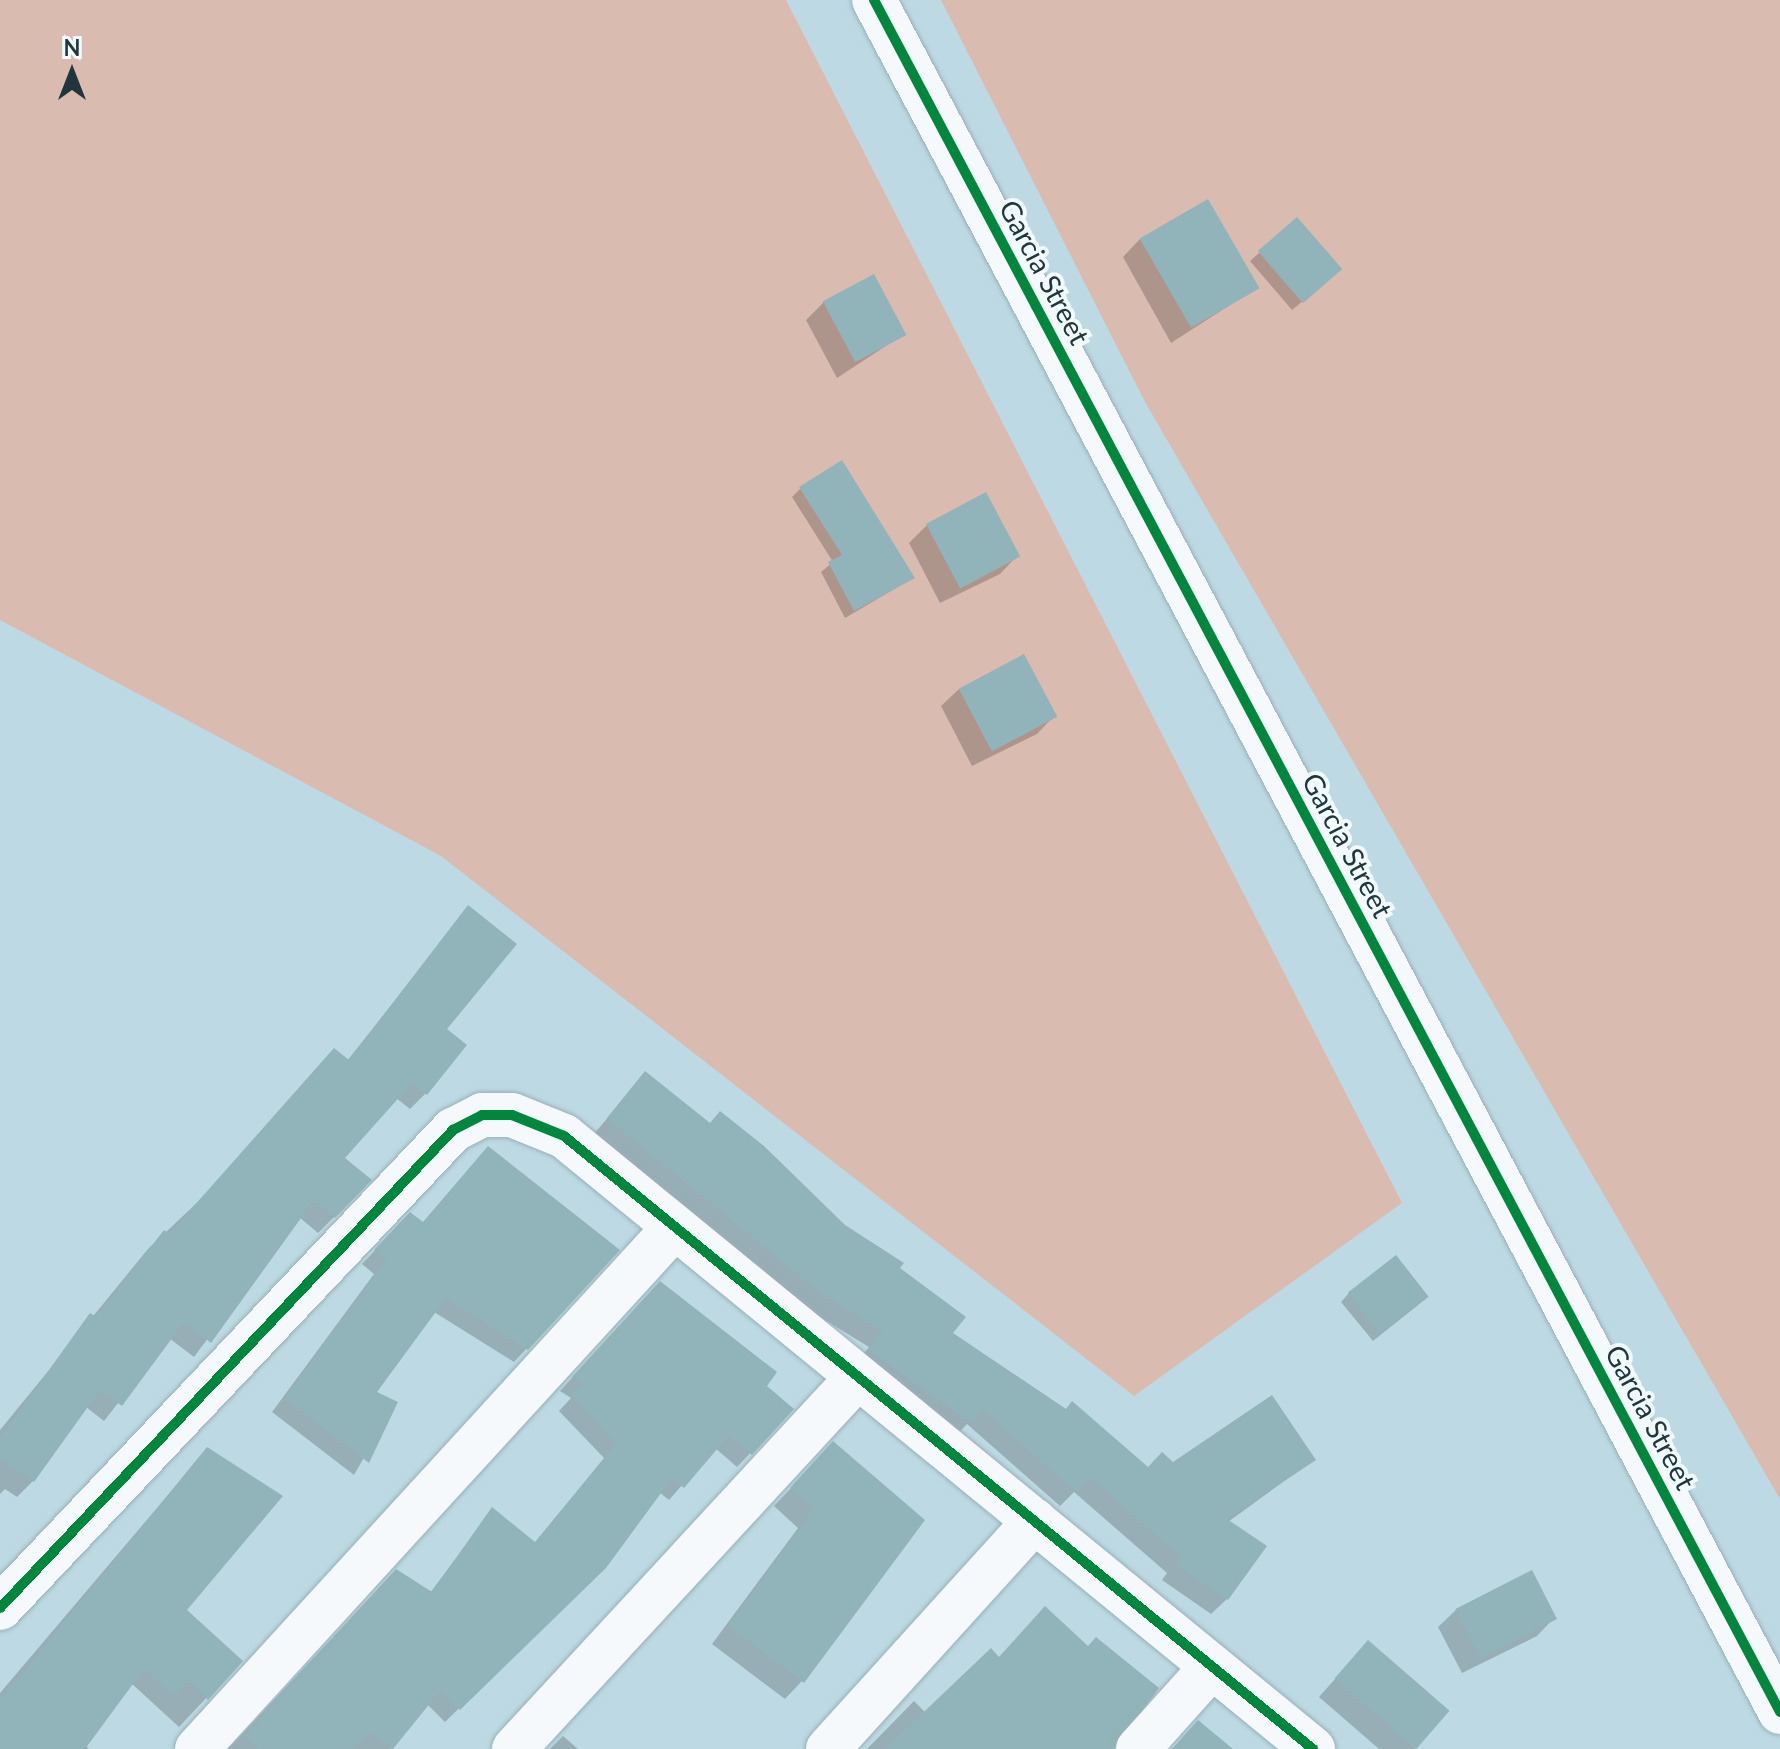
<!DOCTYPE html>
<html>
<head>
<meta charset="utf-8">
<style>
  body { margin:0 }
  #map { position:relative; width:1780px; height:1749px; overflow:hidden; background:#bddae4; font-family:Lato,sans-serif }
  div>[style] { position:absolute }
  .green>* { inset:0; background:#dabbb0 }
  .shadow>* { inset:0; background:#0003 }
  .building>* { inset:0; background:#90b4b9; transform-origin:0 0 }
  .roads { filter:drop-shadow(0 0 2px #99b0b7) drop-shadow(0 0 2px #99b0b7) }
  .minor>* { height:44px; margin:-22px; padding:0 22px; transform-origin:22px; border-radius:22px; background:#f5f9fb }
  .tertiary>* { height:44px; margin:-22px; padding:0 22px; transform-origin:22px; border-radius:22px; background:#f5f9fb }
  .cycleway>* { height:10px; margin:-5px; padding:0 5px; transform-origin:5px; border-radius:5px; background:#00873e }
  span { translate:-50% -50%; white-space:nowrap; text-align:center; line-height:1.15; -webkit-text-stroke:8px #f1fbfe; paint-order:stroke }
  .street-label { font-size:28px; color:#20353c }
  .north { position:absolute; left:32px; top:32px; width:80px; height:80px; -webkit-text-stroke:6px #f1fbfe; paint-order:stroke; rotate:0deg; font-size:22px; font-weight:700; line-height:32px; text-align:center; color:#20353c }
  .north::after { content:''; display:block; margin:auto; width:28px; height:36px; background:#20353c; clip-path:polygon(50% 0,100% 100%,50% 72%,0 100%) }
</style>
</head>
<body>
<div id="map">
  <div class="green">
    <div style="clip-path:polygon(0 0,786px 0,1402px 1203px,1134px 1396px,441px 856px,0 620px)"></div>
    <div style="clip-path:polygon(941px 0,1780px 0,1780px 1499px,1145px 402px)"></div>
  </div>
  <div class="shadow">
    <div style="clip-path:polygon(1297px 220px,1332px 277px,1292px 310px,1250px 261px)"></div>
    <div style="clip-path:polygon(1140px 239px,1256px 288px,1171px 343px,1123px 257px)"></div>
    <div style="clip-path:polygon(824px 302px,904px 334px,837px 378px,806px 320px)"></div>
    <div style="clip-path:polygon(800px 489px,913px 578px,845px 618px,821px 572px,833px 562px,792px 497px)"></div>
    <div style="clip-path:polygon(927px 525px,1017px 556px,1000px 574px,940px 603px,909px 543px)"></div>
    <div style="clip-path:polygon(959px 689px,1054px 716px,1037px 734px,972px 766px,941px 706px)"></div>
    <div style="clip-path:polygon(468px 908px,426px 1093px,410px 1109px,396px 1098px,342px 1158px,334px 1217px,318px 1233px,299px 1217px,194px 1357px,169px 1338px,104px 1421px,86px 1407px,33px 1481px,17px 1497px,5px 1489px,0 1494px,0 1430px,148px 1249px,347px 1061px)"></div>
    <div style="clip-path:polygon(645px 1074px,898px 1268px,950px 1333px,1147px 1469px,1313px 1460px,1228px 1522px,1227px 1599px,1211px 1614px,1162px 1580px,1167px 1573px,1074px 1492px,1060px 1506px,967px 1424px,955px 1437px,854px 1366px,869px 1347px,807px 1309px,593px 1135px)"></div>
    <div style="clip-path:polygon(410px 1214px,527px 1348px,514px 1362px,434px 1312px,374px 1392px,395px 1403px,354px 1475px,272px 1412px,374px 1274px,362px 1264px)"></div>
    <div style="clip-path:polygon(1349px 1293px,1418px 1305px,1373px 1341px,1341px 1302px)"></div>
    <div style="clip-path:polygon(646px 1297px,792px 1409px,737px 1467px,715px 1448px,669px 1500px,659px 1492px,604px 1566px,445px 1722px,427px 1704px,391px 1749px,228px 1749px,382px 1585px,430px 1593px,492px 1510px,534px 1544px,604px 1458px,559px 1411px,571px 1398px,560px 1391px)"></div>
    <div style="clip-path:polygon(833px 1444px,802px 1681px,785px 1699px,712px 1644px,798px 1528px,774px 1506px)"></div>
    <div style="clip-path:polygon(207px 1449px,184px 1610px,241px 1661px,179px 1727px,131px 1683px,85px 1745px,89px 1749px,0 1749px,0 1693px)"></div>
    <div style="clip-path:polygon(1456px 1610px,1554px 1618px,1537px 1636px,1462px 1673px,1438px 1627px)"></div>
    <div style="clip-path:polygon(1351px 1661px,1447px 1711px,1414px 1749px,1379px 1749px,1319px 1697px)"></div>
    <div style="clip-path:polygon(914px 1701px,926px 1713px,1114px 1749px,867px 1749px)"></div>
    <div style="clip-path:polygon(563px 1736px,578px 1749px,550px 1749px)"></div>
  </div>
  <div class="building">
    <div style="left:1208px;top:199px;width:103px;height:79px;rotate:60deg"></div>
    <div style="left:1297px;top:217px;width:69px;height:52px;rotate:49deg"></div>
    <div style="left:874px;top:274px;width:69px;height:58px;rotate:62deg"></div>
    <div style="clip-path:polygon(842px 460px,915px 578px,854px 611px,828px 562px,842px 555px,799px 487px)"></div>
    <div style="left:986px;top:492px;width:73px;height:68px;rotate:62deg"></div>
    <div style="left:1024px;top:654px;width:71px;height:74px;rotate:62deg"></div>
    <div style="clip-path:polygon(468px 905px,517px 944px,447px 1029px,467px 1045px,427px 1095px,412px 1083px,345px 1158px,372px 1180px,335px 1218px,314px 1200px,211px 1343px,184px 1322px,122px 1406px,100px 1390px,34px 1482px,0 1459px,0 1438px,90px 1313px,96px 1317px,164px 1230px,169px 1234px,334px 1048px,349px 1060px)"></div>
    <div style="clip-path:polygon(645px 1071px,710px 1123px,720px 1111px,764px 1146px,845px 1225px,904px 1263px,900px 1268px,966px 1317px,953px 1333px,1066px 1409px,1072px 1401px,1148px 1467px,1162px 1452px,1173px 1462px,1272px 1395px,1316px 1460px,1227px 1519px,1267px 1546px,1228px 1600px,1175px 1564px,1181px 1557px,1090px 1477px,1076px 1492px,981px 1408px,972px 1423px,868px 1350px,882px 1331px,822px 1294px,607px 1118px)"></div>
    <div style="clip-path:polygon(488px 1146px,620px 1250px,528px 1350px,446px 1298px,377px 1392px,398px 1402px,369px 1463px,284px 1398px,386px 1260px,374px 1250px,410px 1212px,423px 1222px)"></div>
    <div style="left:1396px;top:1255px;width:53px;height:61px;rotate:52deg"></div>
    <div style="clip-path:polygon(660px 1281px,777px 1372px,767px 1386px,794px 1409px,752px 1455px,729px 1435px,684px 1488px,672px 1478px,606px 1568px,460px 1710px,440px 1691px,393px 1749px,370px 1732px,352px 1749px,257px 1749px,244px 1735px,396px 1569px,432px 1592px,492px 1507px,535px 1542px,616px 1444px,571px 1396px,583px 1384px,572px 1377px)"></div>
    <div style="clip-path:polygon(833px 1441px,925px 1520px,804px 1683px,728px 1626px,814px 1509px,790px 1488px)"></div>
    <div style="clip-path:polygon(207px 1447px,283px 1496px,187px 1610px,243px 1661px,208px 1700px,189px 1680px,174px 1696px,144px 1669px,85px 1749px,0 1749px,0 1701px)"></div>
    <div style="left:1532px;top:1570px;width:55px;height:86px;rotate:63deg"></div>
    <div style="clip-path:polygon(1045px 1606px,1088px 1646px,1096px 1637px,1159px 1688px,1114px 1749px,885px 1749px,991px 1648px,999px 1657px)"></div>
    <div style="left:1368px;top:1640px;width:108px;height:51px;rotate:41deg"></div>
    <div style="clip-path:polygon(1198px 1720px,1233px 1749px,1172px 1749px)"></div>
  </div>
  <div class="roads">
    <div class="minor">
      <div style="left:0;top:1608px;width:659px;rotate:-46.54deg"></div>
      <div style="left:453px;top:1130px;width:33px;rotate:-27deg"></div>
      <div style="left:482px;top:1115px;width:30px"></div>
      <div style="left:512px;top:1115px;width:56px;rotate:22deg"></div>
      <div style="left:564px;top:1136px;width:968px;rotate:39.3deg"></div>
      <div style="left:197px;top:1749px;width:705px;rotate:-47.53deg"></div>
      <div style="left:514px;top:1749px;width:504px;rotate:-47.25deg"></div>
      <div style="left:828px;top:1749px;width:308px;rotate:-47.8deg"></div>
      <div style="left:1138px;top:1749px;width:106px;rotate:-48.1deg"></div>
    </div>
    <div class="tertiary">
      <div style="left:874px;top:0;width:1937px;rotate:62.11deg"></div>
    </div>
  </div>
  <div class="cycleway">
    <div style="left:874px;top:0;width:1937px;rotate:62.11deg"></div>
    <div style="left:0;top:1608px;width:659px;rotate:-46.54deg"></div>
    <div style="left:453px;top:1130px;width:33px;rotate:-27deg"></div>
    <div style="left:482px;top:1115px;width:30px"></div>
    <div style="left:512px;top:1115px;width:56px;rotate:22deg"></div>
    <div style="left:564px;top:1136px;width:968px;rotate:39.3deg"></div>
  </div>
  <div class="street-label">
    <span style="left:1045px;top:272px;rotate:62deg">Garcia Street</span>
    <span style="left:1348px;top:845px;rotate:62deg">Garcia Street</span>
    <span style="left:1651px;top:1417px;rotate:62deg">Garcia Street</span>
  </div>
  <div class="north">N</div>
</div>
</body>
</html>
